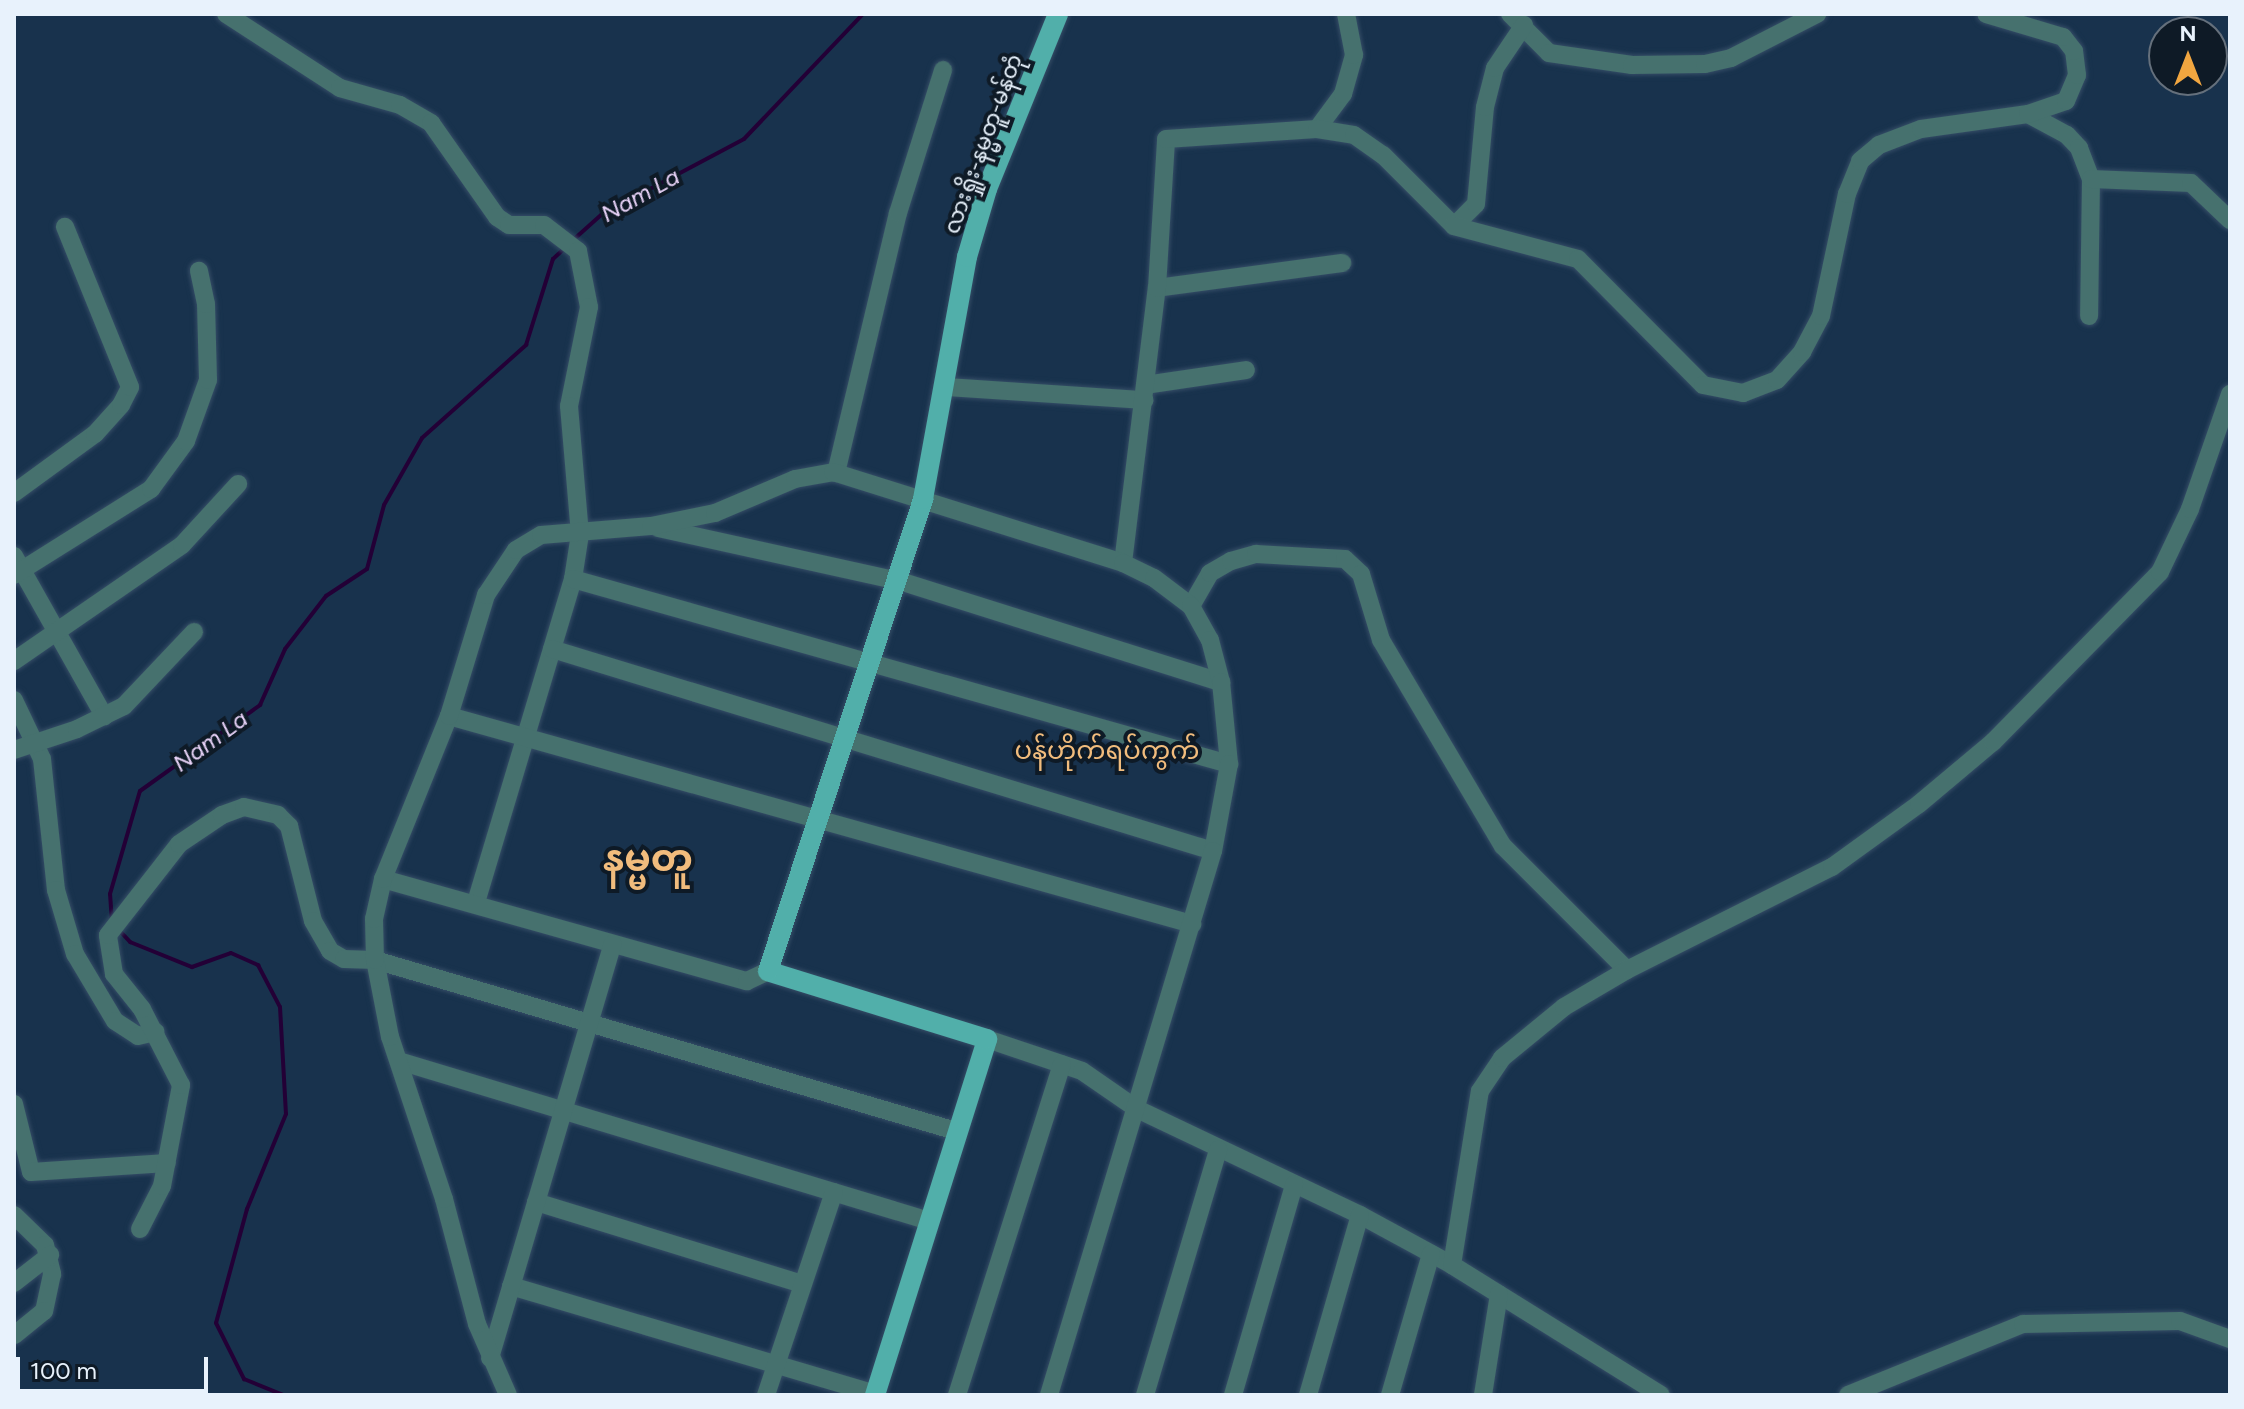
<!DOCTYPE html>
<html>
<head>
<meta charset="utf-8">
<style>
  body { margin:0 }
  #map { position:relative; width:2244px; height:1409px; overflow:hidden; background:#18324d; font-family:Figtree,"Noto Sans Myanmar",sans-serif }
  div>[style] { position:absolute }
  .stream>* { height:4px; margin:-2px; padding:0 2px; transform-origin:2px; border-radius:2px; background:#230036 }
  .roads { filter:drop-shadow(0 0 2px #354d66) drop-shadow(0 0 2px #354d66) }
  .minor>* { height:18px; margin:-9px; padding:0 9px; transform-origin:9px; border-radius:9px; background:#46716e }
  .major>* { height:20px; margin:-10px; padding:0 10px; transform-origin:10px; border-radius:10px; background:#51afaa }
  span { translate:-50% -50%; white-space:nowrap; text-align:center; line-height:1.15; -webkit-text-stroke:8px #0e1a26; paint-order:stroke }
  .street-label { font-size:22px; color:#e8f2fc }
  .water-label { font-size:24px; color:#e7d2f7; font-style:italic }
  .quarter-label { font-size:26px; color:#f1bc7d }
  .town-label { font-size:38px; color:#f1bc7d; font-weight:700 }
  .frame { position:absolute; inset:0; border:16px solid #e8f2fc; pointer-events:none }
  .north { position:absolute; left:2148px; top:16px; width:80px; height:80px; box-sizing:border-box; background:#0e1a26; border:2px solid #65707c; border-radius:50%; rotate:0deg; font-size:22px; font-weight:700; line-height:32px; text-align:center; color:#e8f2fc }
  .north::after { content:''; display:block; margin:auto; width:28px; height:36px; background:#f1a640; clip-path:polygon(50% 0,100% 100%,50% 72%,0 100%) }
  .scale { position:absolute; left:16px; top:1357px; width:192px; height:36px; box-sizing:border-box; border:4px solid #e8f2fc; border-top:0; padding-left:10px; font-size:24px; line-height:28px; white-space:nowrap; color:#e8f2fc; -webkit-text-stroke:6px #0e1a26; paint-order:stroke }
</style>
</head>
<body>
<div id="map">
  <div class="stream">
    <div style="left:572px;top:241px;width:39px;rotate:-42deg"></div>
    <div style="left:601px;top:215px;width:162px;rotate:-28deg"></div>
    <div style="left:744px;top:139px;width:173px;rotate:-46.4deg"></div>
    <div style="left:112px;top:922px;width:28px;rotate:-94deg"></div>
    <div style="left:110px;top:894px;width:107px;rotate:-73.8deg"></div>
    <div style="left:140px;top:791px;width:148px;rotate:-35.6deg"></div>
    <div style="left:260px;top:705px;width:61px;rotate:-65.9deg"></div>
    <div style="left:285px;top:649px;width:67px;rotate:-52.3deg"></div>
    <div style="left:326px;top:596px;width:49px;rotate:-33.4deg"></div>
    <div style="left:367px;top:569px;width:66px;rotate:-75.1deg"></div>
    <div style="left:384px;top:505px;width:77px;rotate:-60.4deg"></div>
    <div style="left:422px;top:438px;width:140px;rotate:-41.8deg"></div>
    <div style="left:526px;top:345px;width:90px;rotate:-72.6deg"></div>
    <div style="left:553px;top:259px;width:18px;rotate:-43deg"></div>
    <div style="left:118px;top:929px;width:18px;rotate:47deg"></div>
    <div style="left:130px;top:942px;width:67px;rotate:22deg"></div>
    <div style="left:192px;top:967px;width:41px;rotate:-19.7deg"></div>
    <div style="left:231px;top:953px;width:30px;rotate:24deg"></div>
    <div style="left:258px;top:965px;width:47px;rotate:62.4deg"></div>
    <div style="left:280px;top:1007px;width:107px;rotate:86.8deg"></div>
    <div style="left:286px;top:1114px;width:103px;rotate:112.3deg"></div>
    <div style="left:247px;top:1209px;width:118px;rotate:105.2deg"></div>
    <div style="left:216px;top:1323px;width:63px;rotate:63.4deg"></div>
    <div style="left:244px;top:1379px;width:42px;rotate:22.3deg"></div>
  </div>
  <div class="roads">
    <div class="minor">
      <div style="left:226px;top:14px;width:136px;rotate:33deg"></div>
      <div style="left:340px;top:88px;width:62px;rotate:15.8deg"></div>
      <div style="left:400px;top:105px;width:36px;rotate:30deg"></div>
      <div style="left:431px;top:123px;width:115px;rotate:54.9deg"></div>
      <div style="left:497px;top:217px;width:14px;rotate:34deg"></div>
      <div style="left:509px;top:225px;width:35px"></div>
      <div style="left:544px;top:225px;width:43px;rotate:37.4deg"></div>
      <div style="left:578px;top:251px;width:57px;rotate:78.9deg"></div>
      <div style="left:589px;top:307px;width:101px;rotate:101.4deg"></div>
      <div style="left:569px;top:406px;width:128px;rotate:85.1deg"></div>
      <div style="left:580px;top:534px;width:46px;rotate:98.8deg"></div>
      <div style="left:573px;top:579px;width:338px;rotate:106.7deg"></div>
      <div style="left:1510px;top:14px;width:55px;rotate:45deg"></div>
      <div style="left:1549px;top:53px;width:84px;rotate:8.2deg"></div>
      <div style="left:1632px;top:65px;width:73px;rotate:-0.8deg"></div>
      <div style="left:1705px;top:64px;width:27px;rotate:-13deg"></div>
      <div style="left:1731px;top:58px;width:97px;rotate:-27.1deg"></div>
      <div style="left:2028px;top:114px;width:44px;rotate:28.3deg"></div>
      <div style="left:2067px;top:135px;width:18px;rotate:47deg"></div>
      <div style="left:2079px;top:148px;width:33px;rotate:69deg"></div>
      <div style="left:2091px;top:179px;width:137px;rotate:90.8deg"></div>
      <div style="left:1317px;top:129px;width:44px;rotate:-53.4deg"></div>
      <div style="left:1343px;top:94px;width:41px;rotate:-74.2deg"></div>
      <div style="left:1354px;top:55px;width:42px;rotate:-101deg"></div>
      <div style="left:2091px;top:179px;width:100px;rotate:2.3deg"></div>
      <div style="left:2191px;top:183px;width:54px;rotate:43.5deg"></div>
      <div style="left:1454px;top:226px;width:31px;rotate:-45deg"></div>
      <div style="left:1476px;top:204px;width:97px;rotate:-84.7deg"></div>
      <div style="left:1485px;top:107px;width:40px;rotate:-75.6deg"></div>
      <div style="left:1495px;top:68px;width:52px;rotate:-56deg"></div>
      <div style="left:1157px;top:288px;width:187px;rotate:-7.7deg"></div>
      <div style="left:1145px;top:385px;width:102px;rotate:-8.4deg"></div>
      <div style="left:947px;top:387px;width:198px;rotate:3.8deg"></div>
      <div style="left:836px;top:473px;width:267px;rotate:-76.6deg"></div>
      <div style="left:898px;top:213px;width:150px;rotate:-72.5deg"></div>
      <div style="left:14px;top:493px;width:100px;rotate:-36.1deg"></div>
      <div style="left:95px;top:434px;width:39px;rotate:-48deg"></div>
      <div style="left:121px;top:405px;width:20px;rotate:-63deg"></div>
      <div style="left:130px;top:387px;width:173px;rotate:-112.1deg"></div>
      <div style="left:658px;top:528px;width:248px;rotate:12.4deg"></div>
      <div style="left:900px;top:581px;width:337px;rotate:17.5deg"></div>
      <div style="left:14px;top:556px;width:184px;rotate:60.6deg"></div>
      <div style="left:1123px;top:563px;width:277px;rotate:-83deg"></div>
      <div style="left:1157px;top:288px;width:149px;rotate:-86.5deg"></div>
      <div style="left:1166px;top:139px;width:151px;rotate:-3.8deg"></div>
      <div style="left:1317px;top:129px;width:37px;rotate:9deg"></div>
      <div style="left:1354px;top:135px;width:35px;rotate:35deg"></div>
      <div style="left:1383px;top:155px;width:100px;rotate:45deg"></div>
      <div style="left:1454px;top:226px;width:128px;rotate:14.9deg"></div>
      <div style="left:1578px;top:259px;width:177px;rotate:45.2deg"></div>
      <div style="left:1703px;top:385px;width:41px;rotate:11.3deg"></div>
      <div style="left:1743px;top:393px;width:36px;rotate:-21deg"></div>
      <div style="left:1777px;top:380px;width:38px;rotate:-48deg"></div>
      <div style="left:1802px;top:352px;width:41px;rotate:-62.2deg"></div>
      <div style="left:1821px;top:316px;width:125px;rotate:-78deg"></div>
      <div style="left:1847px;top:194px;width:35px;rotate:-68deg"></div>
      <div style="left:1860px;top:161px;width:25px;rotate:-40deg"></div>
      <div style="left:1879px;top:145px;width:45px;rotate:-20.9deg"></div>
      <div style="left:1921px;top:129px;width:108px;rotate:-8deg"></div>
      <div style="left:2028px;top:114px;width:40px;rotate:-18.9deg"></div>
      <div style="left:2066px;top:101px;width:28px;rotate:-67deg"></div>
      <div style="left:2077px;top:75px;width:24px;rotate:-97deg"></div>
      <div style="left:2074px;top:51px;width:18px;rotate:-128deg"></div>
      <div style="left:2063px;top:37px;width:80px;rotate:-163.4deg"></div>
      <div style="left:14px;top:575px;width:162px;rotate:-32.1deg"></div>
      <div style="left:151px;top:489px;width:59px;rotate:-53.9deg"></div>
      <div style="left:186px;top:441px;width:65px;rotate:-70.2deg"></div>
      <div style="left:208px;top:380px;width:76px;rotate:-91.5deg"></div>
      <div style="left:206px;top:304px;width:34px;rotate:-102deg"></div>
      <div style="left:573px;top:579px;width:682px;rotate:15.75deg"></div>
      <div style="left:1191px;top:606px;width:38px;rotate:-60deg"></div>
      <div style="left:1210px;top:573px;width:24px;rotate:-30deg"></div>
      <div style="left:1231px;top:561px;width:26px;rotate:-16deg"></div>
      <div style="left:1256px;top:554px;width:89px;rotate:3.2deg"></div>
      <div style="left:1345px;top:559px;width:22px;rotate:43deg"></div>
      <div style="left:1361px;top:574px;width:69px;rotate:73.1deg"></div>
      <div style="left:1381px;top:640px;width:239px;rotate:59.4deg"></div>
      <div style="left:1503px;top:846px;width:175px;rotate:45deg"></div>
      <div style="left:552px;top:649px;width:691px;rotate:16.99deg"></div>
      <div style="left:14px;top:661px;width:204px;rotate:-34.6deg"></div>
      <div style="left:182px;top:545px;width:83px;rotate:-47.4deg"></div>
      <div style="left:14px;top:700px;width:65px;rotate:64.6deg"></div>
      <div style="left:42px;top:759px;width:132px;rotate:83.9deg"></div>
      <div style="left:56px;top:890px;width:67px;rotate:73.5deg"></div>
      <div style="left:75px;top:954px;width:78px;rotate:59.2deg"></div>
      <div style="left:115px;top:1021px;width:27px;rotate:33deg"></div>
      <div style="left:138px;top:1036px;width:18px;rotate:-13deg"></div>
      <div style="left:449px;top:716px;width:772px;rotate:15.64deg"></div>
      <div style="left:14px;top:750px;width:66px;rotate:-18.4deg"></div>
      <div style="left:77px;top:729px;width:52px;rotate:-26.1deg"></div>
      <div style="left:124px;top:706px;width:102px;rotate:-46.6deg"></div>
      <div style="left:383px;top:879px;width:378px;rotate:15.7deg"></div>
      <div style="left:747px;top:981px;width:23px;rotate:-25deg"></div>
      <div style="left:987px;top:1039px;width:100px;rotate:18.6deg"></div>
      <div style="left:1082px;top:1071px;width:67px;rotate:34.6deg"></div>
      <div style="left:1137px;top:1109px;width:247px;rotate:25.4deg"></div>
      <div style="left:1360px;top:1215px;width:105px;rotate:28.5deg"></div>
      <div style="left:1452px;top:1265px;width:246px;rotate:31.9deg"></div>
      <div style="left:399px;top:1061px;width:550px;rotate:16.79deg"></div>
      <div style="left:14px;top:1104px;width:70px;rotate:76deg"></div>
      <div style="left:31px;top:1172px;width:136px;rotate:-3.8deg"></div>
      <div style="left:536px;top:1202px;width:279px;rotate:17.1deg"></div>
      <div style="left:14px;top:1215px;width:43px;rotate:44.1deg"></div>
      <div style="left:45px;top:1245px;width:30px;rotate:76deg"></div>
      <div style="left:52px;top:1274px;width:38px;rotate:102deg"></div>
      <div style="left:44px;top:1311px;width:38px;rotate:141deg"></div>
      <div style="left:140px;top:1229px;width:48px;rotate:-62.9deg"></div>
      <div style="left:162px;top:1186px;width:103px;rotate:-79.3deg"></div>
      <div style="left:181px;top:1085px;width:85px;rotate:-117.2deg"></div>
      <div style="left:142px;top:1009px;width:45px;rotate:-128.7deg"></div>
      <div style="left:114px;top:974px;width:39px;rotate:-99deg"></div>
      <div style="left:108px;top:935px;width:115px;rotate:-52deg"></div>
      <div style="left:179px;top:844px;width:52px;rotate:-34deg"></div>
      <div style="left:222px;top:815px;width:23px;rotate:-20deg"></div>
      <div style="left:244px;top:807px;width:35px;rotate:13deg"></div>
      <div style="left:278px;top:815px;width:16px;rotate:45deg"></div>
      <div style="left:289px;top:826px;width:98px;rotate:75.8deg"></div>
      <div style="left:313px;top:921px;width:34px;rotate:60deg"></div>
      <div style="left:330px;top:951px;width:16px;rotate:30deg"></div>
      <div style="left:344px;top:959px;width:31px;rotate:2deg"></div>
      <div style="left:375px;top:960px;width:606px;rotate:16.4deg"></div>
      <div style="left:1452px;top:1265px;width:176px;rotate:-80.9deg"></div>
      <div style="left:1480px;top:1091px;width:40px;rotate:-56deg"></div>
      <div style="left:1502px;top:1058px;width:80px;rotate:-39.4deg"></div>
      <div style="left:1564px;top:1007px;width:73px;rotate:-30.4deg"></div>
      <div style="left:1627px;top:970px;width:229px;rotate:-26.7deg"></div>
      <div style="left:1832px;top:867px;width:107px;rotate:-35.9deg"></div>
      <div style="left:1919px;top:804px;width:97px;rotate:-40deg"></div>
      <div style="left:1993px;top:742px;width:238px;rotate:-45.5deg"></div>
      <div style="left:2160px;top:572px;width:70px;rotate:-64.5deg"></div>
      <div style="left:2190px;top:509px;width:122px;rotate:-70.8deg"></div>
      <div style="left:14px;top:1283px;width:46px;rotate:-37.9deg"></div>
      <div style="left:511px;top:1286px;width:380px;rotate:16.5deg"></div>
      <div style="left:490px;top:1358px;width:432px;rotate:-73.5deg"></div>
      <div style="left:508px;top:1395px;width:77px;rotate:-113.6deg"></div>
      <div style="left:477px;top:1324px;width:129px;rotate:-104.8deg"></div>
      <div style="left:444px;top:1199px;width:171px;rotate:-108.4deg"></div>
      <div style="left:390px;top:1037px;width:78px;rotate:-101deg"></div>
      <div style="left:375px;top:960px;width:41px;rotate:-91.4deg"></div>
      <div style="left:374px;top:919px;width:41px;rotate:-77.3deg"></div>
      <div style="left:383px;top:879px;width:176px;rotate:-68deg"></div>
      <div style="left:449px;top:716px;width:127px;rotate:-73deg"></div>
      <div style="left:486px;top:595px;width:54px;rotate:-56.3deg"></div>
      <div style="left:516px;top:550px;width:29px;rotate:-31deg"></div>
      <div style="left:541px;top:535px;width:110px;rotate:-4.7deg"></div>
      <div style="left:651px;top:526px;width:65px;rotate:-11.5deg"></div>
      <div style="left:715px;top:513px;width:87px;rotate:-23deg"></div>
      <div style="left:795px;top:479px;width:39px;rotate:-10deg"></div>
      <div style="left:833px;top:472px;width:304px;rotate:17.4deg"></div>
      <div style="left:1123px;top:563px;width:34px;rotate:26deg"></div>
      <div style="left:1154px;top:578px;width:46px;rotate:37.1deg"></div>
      <div style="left:1191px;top:606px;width:39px;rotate:61deg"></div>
      <div style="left:1210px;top:640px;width:43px;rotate:75.3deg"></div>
      <div style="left:1221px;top:682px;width:82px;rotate:84.4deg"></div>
      <div style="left:1229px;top:764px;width:88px;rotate:100.4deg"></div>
      <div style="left:1213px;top:851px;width:568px;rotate:106.78deg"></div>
      <div style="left:766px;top:1395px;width:214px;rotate:-71.5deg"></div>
      <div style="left:957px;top:1395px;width:347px;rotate:-72.4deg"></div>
      <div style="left:1145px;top:1395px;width:256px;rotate:-73.4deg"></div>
      <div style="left:1233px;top:1395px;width:219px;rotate:-73.8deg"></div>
      <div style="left:1308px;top:1395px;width:187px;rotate:-73.9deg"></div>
      <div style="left:1390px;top:1395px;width:147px;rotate:-73.8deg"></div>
      <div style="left:1483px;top:1395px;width:102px;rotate:-81deg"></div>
      <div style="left:1848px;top:1395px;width:189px;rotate:-22.1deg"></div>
      <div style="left:2023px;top:1324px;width:157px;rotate:-1.1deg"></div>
      <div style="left:2180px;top:1321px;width:53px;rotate:19.8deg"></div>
    </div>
    <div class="major">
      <div style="left:875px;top:1395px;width:373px;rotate:-72.5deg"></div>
      <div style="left:987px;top:1039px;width:229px;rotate:-162.8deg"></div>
      <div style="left:768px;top:971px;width:497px;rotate:-71.8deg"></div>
      <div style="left:923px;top:499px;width:246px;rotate:-79.7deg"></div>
      <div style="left:967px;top:257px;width:71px;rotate:-73.6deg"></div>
      <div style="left:987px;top:189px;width:189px;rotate:-67.9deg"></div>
    </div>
  </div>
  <div class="street-label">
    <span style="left:983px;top:144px;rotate:-70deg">လားရှိုး-နမ္မတူ-မန်တုံ</span>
  </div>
  <div class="water-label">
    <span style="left:640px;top:195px;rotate:-29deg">Nam La</span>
    <span style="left:210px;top:741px;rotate:-36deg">Nam La</span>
  </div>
  <div class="quarter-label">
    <span style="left:1107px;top:751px">ပန်ဟိုက်ရပ်ကွက်</span>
  </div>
  <div class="town-label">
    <span style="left:648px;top:859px">နမ္မတူ</span>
  </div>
  <div class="frame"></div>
  <div class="north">N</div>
  <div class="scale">100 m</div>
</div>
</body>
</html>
